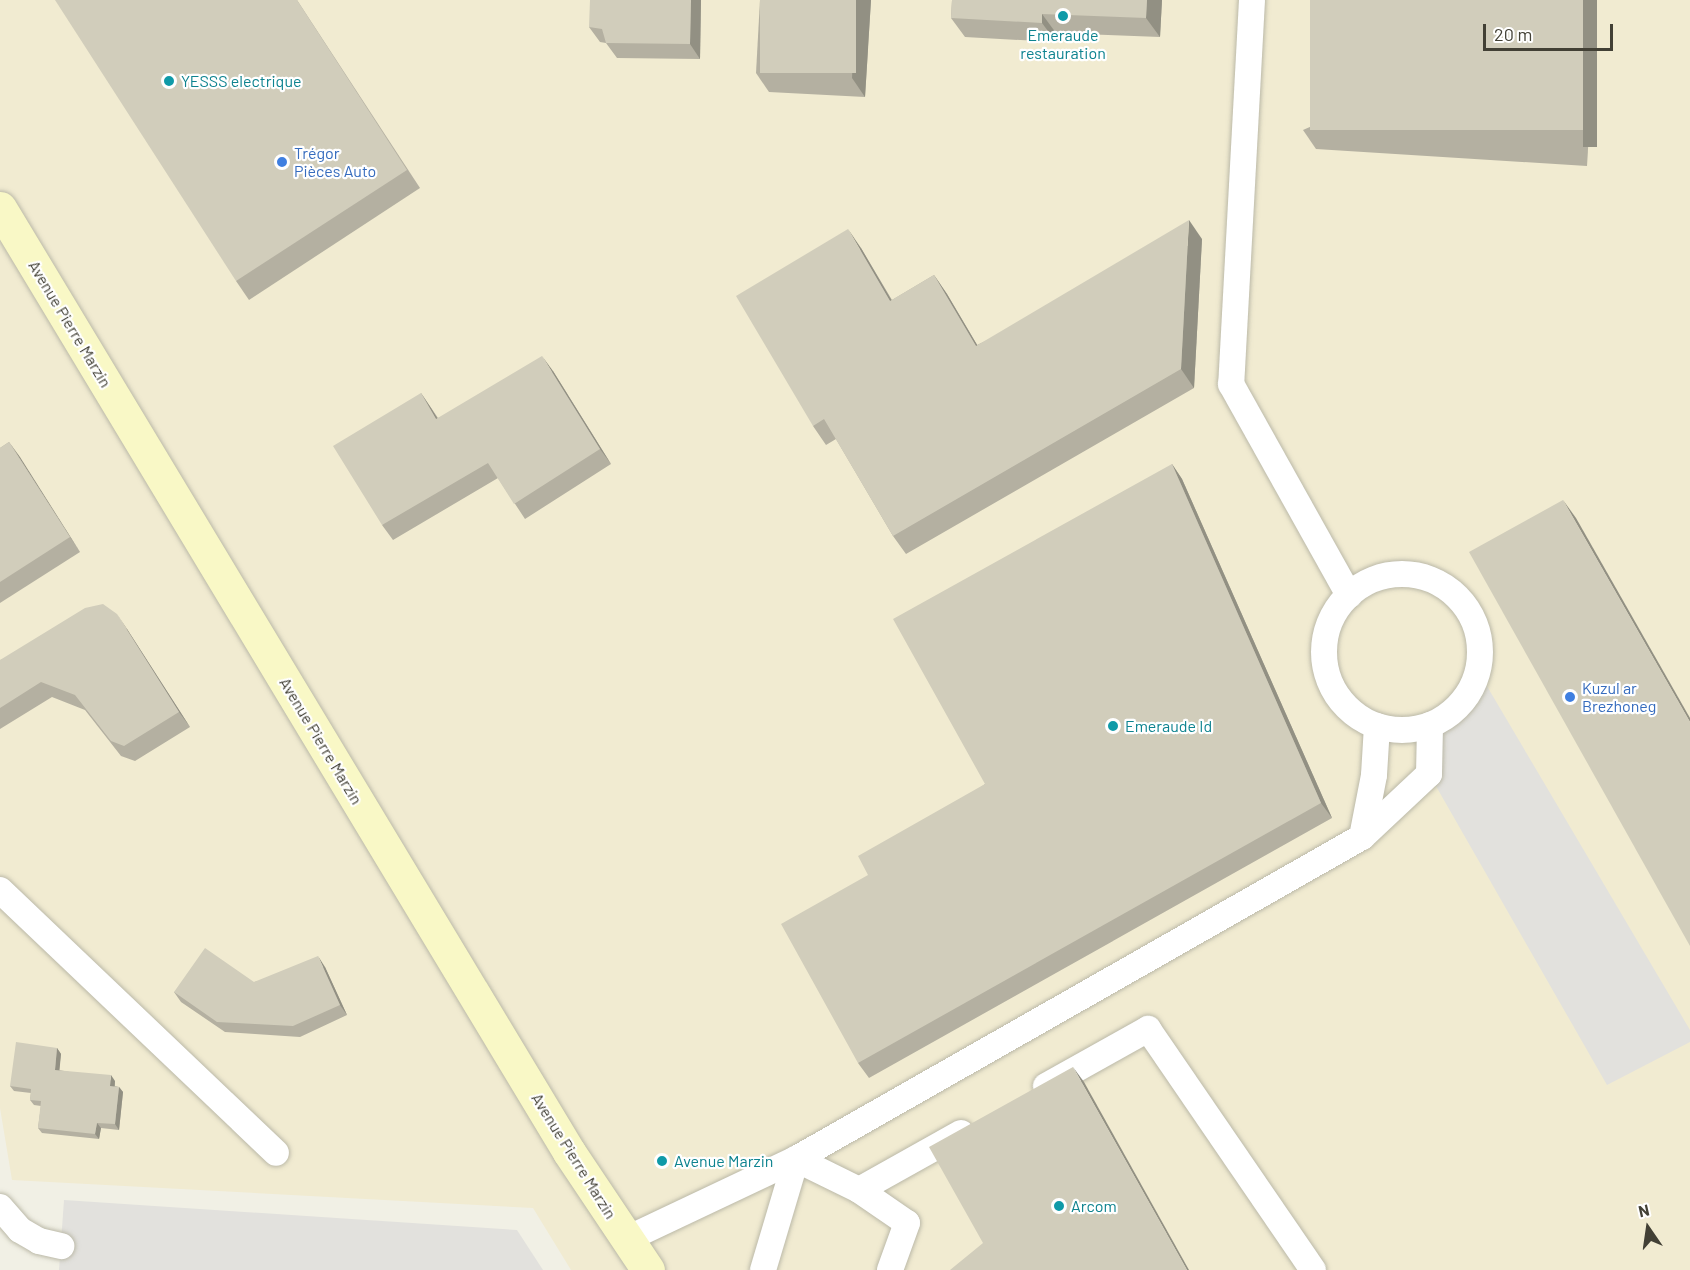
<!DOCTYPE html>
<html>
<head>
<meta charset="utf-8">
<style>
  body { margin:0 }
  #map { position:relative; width:1690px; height:1270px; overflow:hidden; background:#f1f0e5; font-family:Barlow,sans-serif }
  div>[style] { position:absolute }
  .commercial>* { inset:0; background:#f1ebd1 }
  .parking>* { inset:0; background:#e2e1dd }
  .roads { filter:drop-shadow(0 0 2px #bbb9a8) drop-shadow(0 0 2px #bbb9a8) }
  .lane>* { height:26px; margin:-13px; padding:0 13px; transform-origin:13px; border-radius:13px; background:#fff }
  .lane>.ring { margin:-13px; padding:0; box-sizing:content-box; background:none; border:26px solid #fff; border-radius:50% }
  .secondary>* { height:33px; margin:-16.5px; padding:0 16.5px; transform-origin:16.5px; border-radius:16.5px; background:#f9f8c6 }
  .wall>* { inset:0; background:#b4b0a1 }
  .shaded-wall>* { inset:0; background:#929083; transform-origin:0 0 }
  .building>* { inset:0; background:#d1cdbb; transform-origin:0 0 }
  .dots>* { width:16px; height:16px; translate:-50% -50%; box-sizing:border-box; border:3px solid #fff; border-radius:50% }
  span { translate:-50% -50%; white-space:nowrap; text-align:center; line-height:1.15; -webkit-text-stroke:4.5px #fff; paint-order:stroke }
  .culture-label { font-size:16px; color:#0d838f }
  .left { translate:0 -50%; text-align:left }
  .shop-label { font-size:16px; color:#366cbe }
  .street-label { font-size:16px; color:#424035 }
  .north { position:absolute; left:1618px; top:1198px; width:60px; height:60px; -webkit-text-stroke:4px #fff; paint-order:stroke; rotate:347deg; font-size:16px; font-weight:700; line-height:24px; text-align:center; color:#424035 }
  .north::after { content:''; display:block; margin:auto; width:21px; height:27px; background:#424035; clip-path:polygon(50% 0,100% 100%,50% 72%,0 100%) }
  .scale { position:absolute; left:1483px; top:24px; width:130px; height:27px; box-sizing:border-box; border:3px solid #424035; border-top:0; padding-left:8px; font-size:18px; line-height:21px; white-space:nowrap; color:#424035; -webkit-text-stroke:4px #fff; paint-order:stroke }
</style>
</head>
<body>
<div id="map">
  <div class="commercial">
    <div style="clip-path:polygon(0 0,1690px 0,1690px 1270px,571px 1270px,533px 1208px,12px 1180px,0 1108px)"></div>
  </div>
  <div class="parking">
    <div style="clip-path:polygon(1478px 671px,1690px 1030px,1690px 1042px,1607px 1085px,1429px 774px,1430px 725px,1452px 713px,1468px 694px)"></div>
    <div style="clip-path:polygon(64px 1200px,517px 1230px,543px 1270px,59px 1270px)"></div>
  </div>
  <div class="roads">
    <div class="lane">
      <div style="left:1252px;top:0;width:385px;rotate:93.1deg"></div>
      <div style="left:1231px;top:384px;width:242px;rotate:60.8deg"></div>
      <div class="ring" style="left:1324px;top:574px;width:130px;height:130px"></div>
      <div style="left:1362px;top:837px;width:63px;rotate:-79deg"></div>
      <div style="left:1374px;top:775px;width:49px;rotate:-86.5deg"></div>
      <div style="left:0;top:890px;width:381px;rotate:43.6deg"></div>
      <div style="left:1046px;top:1086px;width:117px;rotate:-29.2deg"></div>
      <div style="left:1148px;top:1029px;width:292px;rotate:55.6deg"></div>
      <div style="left:796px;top:1159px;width:70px;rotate:26.2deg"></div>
      <div style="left:859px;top:1190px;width:58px;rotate:34.5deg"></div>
      <div style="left:907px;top:1223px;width:50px;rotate:109.9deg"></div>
      <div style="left:859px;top:1190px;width:117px;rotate:-29.2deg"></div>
      <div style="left:0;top:1207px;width:30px;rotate:49deg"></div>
      <div style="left:20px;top:1230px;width:22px;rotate:30deg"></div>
      <div style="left:39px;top:1241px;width:23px;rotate:13deg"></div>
      <div style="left:627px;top:1239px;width:187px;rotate:-25.3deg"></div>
      <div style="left:796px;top:1159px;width:651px;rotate:-29.64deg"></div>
      <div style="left:1362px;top:837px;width:92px;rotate:-43.2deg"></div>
      <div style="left:1429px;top:774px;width:49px;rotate:-88.8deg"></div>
      <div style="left:763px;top:1270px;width:116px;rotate:-73.4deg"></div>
    </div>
    <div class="secondary">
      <div style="left:0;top:208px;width:1102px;rotate:58.92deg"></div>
      <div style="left:569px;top:1152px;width:142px;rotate:56.2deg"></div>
    </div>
  </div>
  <div class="wall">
    <div style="clip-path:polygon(297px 0,420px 188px,249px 300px,236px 281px)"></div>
    <div style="clip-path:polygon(701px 0,700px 59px,617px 58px,606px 43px,600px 42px,589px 27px)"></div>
    <div style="clip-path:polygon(760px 0,871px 0,865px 97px,769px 92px,756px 73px)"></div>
    <div style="clip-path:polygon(952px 0,1162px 0,1160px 37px,1056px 33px,1056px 42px,965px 37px,951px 18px)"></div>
    <div style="clip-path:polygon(1597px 0,1587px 166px,1316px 149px,1303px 130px)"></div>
    <div style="clip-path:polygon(1202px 239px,1194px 388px,906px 554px,893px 536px,836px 439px,826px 445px,813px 426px,861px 248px,892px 300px,934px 275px,947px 294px,977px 345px)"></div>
    <div style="clip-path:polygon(553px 371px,611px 464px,525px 519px,498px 478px,393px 540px,382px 525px,421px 393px,438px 418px)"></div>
    <div style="clip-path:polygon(9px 442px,80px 552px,0 603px,0 448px)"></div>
    <div style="clip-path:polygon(1172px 464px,1182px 479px,1332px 818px,869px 1078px,858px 1063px,868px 875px,985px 784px)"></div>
    <div style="clip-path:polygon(127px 629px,190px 727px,135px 761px,121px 756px,85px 710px,52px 697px,0 729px,0 660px)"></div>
    <div style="clip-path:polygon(325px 967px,347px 1015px,300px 1037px,225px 1032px,181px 1002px,174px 992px,254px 982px)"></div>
    <div style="clip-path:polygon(57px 1048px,61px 1054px,59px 1070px,115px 1081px,115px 1086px,119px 1087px,123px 1092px,119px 1130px,101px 1128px,99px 1139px,42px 1133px,38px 1128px,41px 1106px,34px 1105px,30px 1100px,31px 1093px,14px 1091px,10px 1086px)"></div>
  </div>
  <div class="shaded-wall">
    <div style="clip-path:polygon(691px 0,701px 0,700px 59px,690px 44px)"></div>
    <div style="clip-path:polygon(856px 0,871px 0,865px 97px,852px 78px)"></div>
    <div style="clip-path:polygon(1147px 0,1162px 0,1160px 37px,1146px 18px)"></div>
    <div style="left:1583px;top:0;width:14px;height:147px"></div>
    <div style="clip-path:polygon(1042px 14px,1056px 33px,1056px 42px,1042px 23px)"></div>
    <div style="clip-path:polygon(1189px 220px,1202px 239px,1194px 388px,1181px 369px)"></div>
    <div style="clip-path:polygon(848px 229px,861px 248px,903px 320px,890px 301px)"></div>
    <div style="clip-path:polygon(934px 275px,947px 294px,989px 365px,976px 346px)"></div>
    <div style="clip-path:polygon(542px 356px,553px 371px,611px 464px,600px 449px)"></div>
    <div style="clip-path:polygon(421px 393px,431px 408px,447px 434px,436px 419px)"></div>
    <div style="clip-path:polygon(9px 442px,20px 457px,80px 552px,70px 537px)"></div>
    <div style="clip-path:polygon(1172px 464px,1182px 479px,1332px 818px,1321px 803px)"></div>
    <div style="clip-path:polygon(1563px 500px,1576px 518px,1690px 718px,1690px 722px)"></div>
    <div style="clip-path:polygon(117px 614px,127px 629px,190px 727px,179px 712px)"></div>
    <div style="clip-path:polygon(318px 956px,325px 967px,347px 1015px,340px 1005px)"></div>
    <div style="clip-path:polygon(57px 1048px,61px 1054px,59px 1075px,55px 1070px)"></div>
    <div style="clip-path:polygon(1073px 1067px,1084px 1082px,1189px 1270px,1187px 1270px)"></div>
    <div style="clip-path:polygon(111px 1075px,115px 1081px,114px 1091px,110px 1086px)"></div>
    <div style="clip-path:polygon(119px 1087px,123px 1092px,119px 1130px,115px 1124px)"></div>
    <div style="clip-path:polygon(97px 1123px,101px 1128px,99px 1139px,95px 1134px)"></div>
  </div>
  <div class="building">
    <div style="clip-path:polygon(55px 0,297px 0,407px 170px,236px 281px)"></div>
    <div style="clip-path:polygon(590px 0,691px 0,690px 44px,606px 43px,602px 29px,589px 27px)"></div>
    <div style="left:760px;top:0;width:96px;height:73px"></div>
    <div style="clip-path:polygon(952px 0,1147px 0,1146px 18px,1042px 14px,1042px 23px,951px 18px)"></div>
    <div style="left:1310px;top:0;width:273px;height:130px"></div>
    <div style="clip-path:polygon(1189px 220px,1181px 369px,893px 536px,824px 419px,813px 426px,736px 296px,848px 229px,890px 301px,934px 275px,976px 346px)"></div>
    <div style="clip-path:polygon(542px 356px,600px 449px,514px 504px,488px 463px,382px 525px,333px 446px,421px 393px,436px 419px)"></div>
    <div style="clip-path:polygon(9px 442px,70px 537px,0 582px,0 448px)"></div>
    <div style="clip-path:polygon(1172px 464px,1321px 803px,858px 1063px,781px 924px,868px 875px,858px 856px,985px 784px,893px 619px)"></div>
    <div style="clip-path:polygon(1563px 500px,1690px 722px,1690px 946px,1469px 552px)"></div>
    <div style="clip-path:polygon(103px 604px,117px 614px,179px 712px,124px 746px,111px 741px,75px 695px,41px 682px,0 708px,0 660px,85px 608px)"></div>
    <div style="clip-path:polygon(205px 948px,254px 982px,318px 956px,340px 1005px,293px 1026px,217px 1022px,174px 992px)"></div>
    <div style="clip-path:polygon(16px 1042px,57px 1048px,55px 1070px,111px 1075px,110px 1086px,119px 1087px,115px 1124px,97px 1123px,95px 1134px,38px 1128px,41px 1101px,30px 1100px,31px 1089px,10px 1086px)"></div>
    <div style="clip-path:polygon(1073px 1067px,1187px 1270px,950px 1270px,983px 1243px,929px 1147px)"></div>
  </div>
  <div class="dots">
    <div style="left:1063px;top:16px;background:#0f9aa8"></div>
    <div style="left:169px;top:81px;background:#0f9aa8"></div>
    <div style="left:282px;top:162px;background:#3f7fe0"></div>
    <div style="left:1570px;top:697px;background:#3f7fe0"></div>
    <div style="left:1113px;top:726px;background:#0f9aa8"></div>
    <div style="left:662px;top:1161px;background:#0f9aa8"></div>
    <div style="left:1059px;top:1206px;background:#0f9aa8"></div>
  </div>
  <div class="culture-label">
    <span style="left:1063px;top:44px">Emeraude<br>restauration</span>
    <span class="left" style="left:181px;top:81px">YESSS electrique</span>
    <span class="left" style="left:1125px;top:726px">Emeraude Id</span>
    <span class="left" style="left:674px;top:1161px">Avenue Marzin</span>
    <span class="left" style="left:1071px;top:1206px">Arcom</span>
  </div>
  <div class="shop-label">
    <span class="left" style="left:294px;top:162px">Trégor<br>Pièces Auto</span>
    <span class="left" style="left:1582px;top:697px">Kuzul ar<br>Brezhoneg</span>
  </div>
  <div class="street-label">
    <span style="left:70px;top:324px;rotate:59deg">Avenue Pierre Marzin</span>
    <span style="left:321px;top:741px;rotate:59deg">Avenue Pierre Marzin</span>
    <span style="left:574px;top:1156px;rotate:58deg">Avenue Pierre Marzin</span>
  </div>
  <div class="north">N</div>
  <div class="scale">20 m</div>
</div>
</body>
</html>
